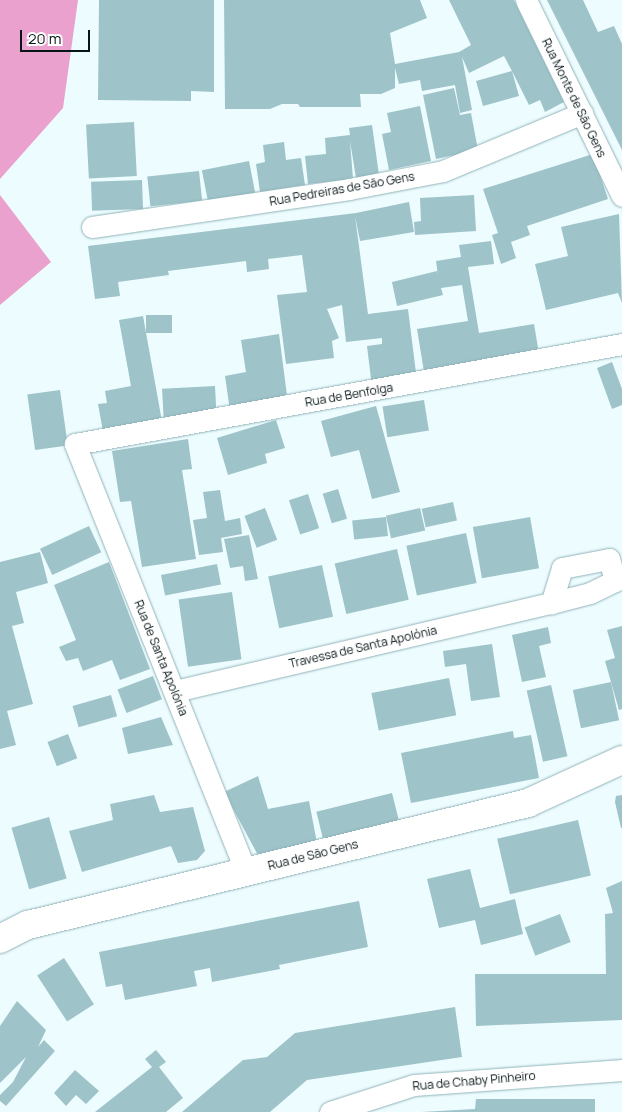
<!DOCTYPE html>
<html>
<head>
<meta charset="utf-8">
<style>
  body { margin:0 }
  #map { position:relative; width:622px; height:1112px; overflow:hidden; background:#edfcfe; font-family:Manrope,sans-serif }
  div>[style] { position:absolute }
  .forest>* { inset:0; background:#eaa1cd }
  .building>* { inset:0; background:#9ec3c9; transform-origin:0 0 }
  .roads { filter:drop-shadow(0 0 1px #8fb3b9) drop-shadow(0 0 1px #8fb3b9) }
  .minor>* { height:21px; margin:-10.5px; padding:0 10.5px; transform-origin:10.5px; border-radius:10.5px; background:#fff }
  .primary>* { height:28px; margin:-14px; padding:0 14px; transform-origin:14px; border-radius:14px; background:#fff }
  span { translate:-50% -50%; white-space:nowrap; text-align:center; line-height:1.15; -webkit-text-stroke:4px #fff; paint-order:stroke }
  .street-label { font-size:12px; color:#071517 }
  .scale { position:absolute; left:20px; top:30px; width:70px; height:22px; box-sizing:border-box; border:2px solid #071517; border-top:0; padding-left:6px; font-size:15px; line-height:18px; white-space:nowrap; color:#071517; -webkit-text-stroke:4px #fff; paint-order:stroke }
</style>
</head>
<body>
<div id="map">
  <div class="forest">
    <div style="clip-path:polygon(0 0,78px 0,63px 108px,0 179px)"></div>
    <div style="clip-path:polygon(0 195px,51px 262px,0 305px)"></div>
  </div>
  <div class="building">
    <div style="clip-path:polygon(99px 0,214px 0,214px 92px,191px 91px,191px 101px,98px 100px)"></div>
    <div style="clip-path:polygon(224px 0,420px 0,427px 18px,390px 33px,395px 64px,459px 52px,471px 45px,449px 0,514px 0,564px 102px,545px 112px,540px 100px,529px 105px,512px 71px,519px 96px,483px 106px,476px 81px,512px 71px,504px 56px,469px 73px,462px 57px,472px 110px,460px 113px,455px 85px,422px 91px,420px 80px,399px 84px,395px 68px,395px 88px,381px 94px,360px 94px,361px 107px,300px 107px,298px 104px,282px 104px,270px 109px,225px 109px)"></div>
    <div style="clip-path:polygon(547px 0,583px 0,598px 32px,614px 26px,622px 44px,622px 150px)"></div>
    <div style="clip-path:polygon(454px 88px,460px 115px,471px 113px,478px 150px,436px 159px,423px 95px)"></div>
    <div style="clip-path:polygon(420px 106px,431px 161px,389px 170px,382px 134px,391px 132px,387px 113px)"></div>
    <div style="left:134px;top:122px;width:54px;height:48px;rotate:87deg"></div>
    <div style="clip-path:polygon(372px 125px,379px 175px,356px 178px,350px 141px,353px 179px,308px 184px,305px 156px,326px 154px,325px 138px,350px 135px,349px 128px)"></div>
    <div style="clip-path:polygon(284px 142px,286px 160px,301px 158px,305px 185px,260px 192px,256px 164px,265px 162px,263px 145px)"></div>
    <div style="clip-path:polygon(593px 154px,608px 199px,527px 226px,530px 235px,511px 242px,516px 258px,501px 264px,492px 235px,498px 233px,483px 189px)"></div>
    <div style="left:249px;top:161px;width:33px;height:48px;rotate:79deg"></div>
    <div style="left:199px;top:171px;width:30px;height:52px;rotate:84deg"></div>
    <div style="left:142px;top:180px;width:29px;height:51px;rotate:88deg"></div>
    <div style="clip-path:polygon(474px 195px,476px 231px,415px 235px,414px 222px,421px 221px,420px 198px)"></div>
    <div style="clip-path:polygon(409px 202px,414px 232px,360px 241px,355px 216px,368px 314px,408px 309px,417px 381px,372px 387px,367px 346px,382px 344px,382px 338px,346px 342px,342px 305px,327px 309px,339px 338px,332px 341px,334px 358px,286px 364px,277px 295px,307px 292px,302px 255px,268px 259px,269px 269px,247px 272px,246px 261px,168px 271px,169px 275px,118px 282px,120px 296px,95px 299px,88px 246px,356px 213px)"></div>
    <div style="clip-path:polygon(619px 214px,622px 303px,618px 293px,546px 310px,535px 264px,568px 256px,561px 227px)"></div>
    <div style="clip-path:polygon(491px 241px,494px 264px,468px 267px,479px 333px,534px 324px,540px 360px,425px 378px,417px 329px,468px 321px,462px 285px,441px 288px,443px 295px,397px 306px,392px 282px,437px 271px,438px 276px,436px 261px,461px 257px,459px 245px)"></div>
    <div style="left:172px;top:315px;width:18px;height:26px;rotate:90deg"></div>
    <div style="clip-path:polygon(143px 316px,163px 427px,104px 437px,98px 404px,107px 403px,105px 391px,131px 386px,119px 320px)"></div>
    <div style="clip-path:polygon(279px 334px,288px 403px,230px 411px,225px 376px,246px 372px,241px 340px)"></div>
    <div style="clip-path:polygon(612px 362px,622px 389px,622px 405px,612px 409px,597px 368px)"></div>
    <div style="left:215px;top:386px;width:34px;height:53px;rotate:87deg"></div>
    <div style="left:60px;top:390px;width:56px;height:33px;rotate:82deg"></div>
    <div style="left:424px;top:400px;width:31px;height:42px;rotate:81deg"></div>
    <div style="clip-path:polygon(376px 406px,400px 492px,372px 499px,359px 450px,331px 457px,321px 421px)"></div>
    <div style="clip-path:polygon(276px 420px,285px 448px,265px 454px,267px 463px,228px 475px,217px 438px)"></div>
    <div style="clip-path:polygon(188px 439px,192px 469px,182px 470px,196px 559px,142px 567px,131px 501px,120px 502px,112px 451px)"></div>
    <div style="left:338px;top:489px;width:31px;height:16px;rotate:73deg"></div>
    <div style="clip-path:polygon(220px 490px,225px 521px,240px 518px,242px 534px,221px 538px,223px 552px,199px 555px,193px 520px,207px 518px,203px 492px)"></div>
    <div style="left:308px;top:494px;width:36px;height:20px;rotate:72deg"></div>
    <div style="left:453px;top:502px;width:19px;height:32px;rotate:78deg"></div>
    <div style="left:265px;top:508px;width:34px;height:22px;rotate:69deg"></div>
    <div style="left:420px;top:508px;width:23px;height:35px;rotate:77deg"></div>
    <div style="left:386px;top:517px;width:19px;height:34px;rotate:84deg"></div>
    <div style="left:530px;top:517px;width:52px;height:58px;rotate:80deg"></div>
    <div style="left:89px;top:526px;width:29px;height:54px;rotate:65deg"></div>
    <div style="left:466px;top:533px;width:51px;height:61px;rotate:78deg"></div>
    <div style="clip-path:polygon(249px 535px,258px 579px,245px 581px,243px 566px,230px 568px,224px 539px)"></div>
    <div style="left:397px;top:549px;width:52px;height:64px;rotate:77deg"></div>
    <div style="clip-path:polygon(40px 552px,48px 583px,16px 592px,24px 623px,12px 626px,33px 704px,7px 711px,16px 745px,0 749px,0 562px)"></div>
    <div style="clip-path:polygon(109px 562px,150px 669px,120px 680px,112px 660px,83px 671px,78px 658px,66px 661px,59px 647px,76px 640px,54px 585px)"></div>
    <div style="left:217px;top:564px;width:21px;height:57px;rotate:79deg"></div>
    <div style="left:322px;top:565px;width:53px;height:55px;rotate:78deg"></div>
    <div style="left:232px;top:592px;width:68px;height:54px;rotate:82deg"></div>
    <div style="clip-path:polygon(622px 626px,622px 709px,619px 710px,605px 661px,615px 658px,607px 630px)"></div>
    <div style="clip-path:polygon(548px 627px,551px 643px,539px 646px,546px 677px,522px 682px,512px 635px)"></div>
    <div style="clip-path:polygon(492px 644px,500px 697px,471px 701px,466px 664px,445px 667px,443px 651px)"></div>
    <div style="left:153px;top:676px;width:25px;height:38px;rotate:69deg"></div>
    <div style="left:449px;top:678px;width:38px;height:79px;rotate:79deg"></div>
    <div style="left:611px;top:682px;width:39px;height:39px;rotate:78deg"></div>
    <div style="left:551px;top:685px;width:73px;height:25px;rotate:77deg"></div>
    <div style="left:111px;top:695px;width:22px;height:40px;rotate:74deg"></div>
    <div style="clip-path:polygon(161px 717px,173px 745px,128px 754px,122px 728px)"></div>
    <div style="clip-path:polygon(513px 731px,514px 738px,531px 735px,539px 778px,411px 803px,401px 753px)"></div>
    <div style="left:68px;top:734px;width:26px;height:22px;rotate:69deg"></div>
    <div style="clip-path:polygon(258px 776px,268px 809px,309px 801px,317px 843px,260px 859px,224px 792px)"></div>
    <div style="left:392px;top:793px;width:33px;height:78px;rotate:76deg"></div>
    <div style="clip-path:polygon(154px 795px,160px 812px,193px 807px,205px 851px,197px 860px,178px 863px,171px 846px,82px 872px,69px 831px,113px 820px,110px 804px)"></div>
    <div style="clip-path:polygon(622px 795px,622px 828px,621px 828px,615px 802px,616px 796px)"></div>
    <div style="left:49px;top:817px;width:64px;height:39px;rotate:74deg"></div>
    <div style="left:578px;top:820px;width:57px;height:83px;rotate:77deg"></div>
    <div style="clip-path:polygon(470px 869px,480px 908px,515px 899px,523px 934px,481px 945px,475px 920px,439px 928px,427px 879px)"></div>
    <div style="clip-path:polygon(622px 881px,622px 1020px,476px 1026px,475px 974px,606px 974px,605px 914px,613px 913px,606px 888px)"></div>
    <div style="clip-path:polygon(359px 901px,368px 947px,279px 965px,280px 969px,212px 982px,210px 968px,194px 971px,197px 986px,125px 1000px,122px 984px,106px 987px,99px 952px)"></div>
    <div style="left:560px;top:914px;width:30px;height:38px;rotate:69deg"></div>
    <div style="left:64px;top:958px;width:55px;height:32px;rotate:57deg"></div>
    <div style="clip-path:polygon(17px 1001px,46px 1030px,38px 1047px,44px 1040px,55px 1051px,6px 1106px,0 1101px,0 1095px,13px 1082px,26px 1057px,0 1083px,0 1026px)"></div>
    <div style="clip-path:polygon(455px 1007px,462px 1057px,307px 1080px,270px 1112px,182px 1112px,243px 1060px,267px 1057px,295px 1033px)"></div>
    <div style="clip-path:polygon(156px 1050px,166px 1062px,159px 1067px,183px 1098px,166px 1112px,95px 1112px,152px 1067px,145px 1059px)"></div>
    <div style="clip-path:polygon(75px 1070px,99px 1091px,86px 1104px,76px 1095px,66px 1106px,54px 1093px)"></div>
    <div style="clip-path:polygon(476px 1099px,595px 1099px,595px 1112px,421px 1112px,475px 1109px)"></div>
  </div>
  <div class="roads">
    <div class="minor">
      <div style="left:526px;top:0;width:218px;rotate:63.9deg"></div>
      <div style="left:92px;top:227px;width:260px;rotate:-8.4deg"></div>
      <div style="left:349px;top:189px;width:96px;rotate:-10.8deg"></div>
      <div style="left:443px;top:171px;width:151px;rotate:-22.6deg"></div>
      <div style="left:175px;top:691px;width:386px;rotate:-13.2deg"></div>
      <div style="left:551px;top:603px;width:40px;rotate:-14.4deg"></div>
      <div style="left:590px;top:593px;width:28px;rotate:-26deg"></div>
      <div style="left:615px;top:581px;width:23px;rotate:-105deg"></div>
      <div style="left:609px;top:559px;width:48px;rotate:169.2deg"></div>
      <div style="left:562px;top:568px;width:37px;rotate:107deg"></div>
      <div style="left:246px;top:872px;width:461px;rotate:-111.8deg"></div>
      <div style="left:75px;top:444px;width:556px;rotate:-10.36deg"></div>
      <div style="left:330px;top:1112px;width:88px;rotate:-17.8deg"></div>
      <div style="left:414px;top:1085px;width:209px;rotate:-4.1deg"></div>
    </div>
    <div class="primary">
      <div style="left:0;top:939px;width:31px;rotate:-27deg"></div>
      <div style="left:28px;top:925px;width:515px;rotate:-13.71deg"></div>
      <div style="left:528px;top:803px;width:103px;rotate:-24.6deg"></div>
    </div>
  </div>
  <div class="street-label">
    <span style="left:574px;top:98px;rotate:64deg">Rua Monte de São Gens</span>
    <span style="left:342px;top:189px;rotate:-10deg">Rua Pedreiras de São Gens</span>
    <span style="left:349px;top:395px;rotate:-10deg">Rua de Benfolga</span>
    <span style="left:363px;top:647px;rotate:-13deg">Travessa de Santa Apolónia</span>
    <span style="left:161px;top:658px;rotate:68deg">Rua de Santa Apolónia</span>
    <span style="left:313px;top:855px;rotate:-14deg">Rua de São Gens</span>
    <span style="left:474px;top:1081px;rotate:-5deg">Rua de Chaby Pinheiro</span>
  </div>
  <div class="scale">20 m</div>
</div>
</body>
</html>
